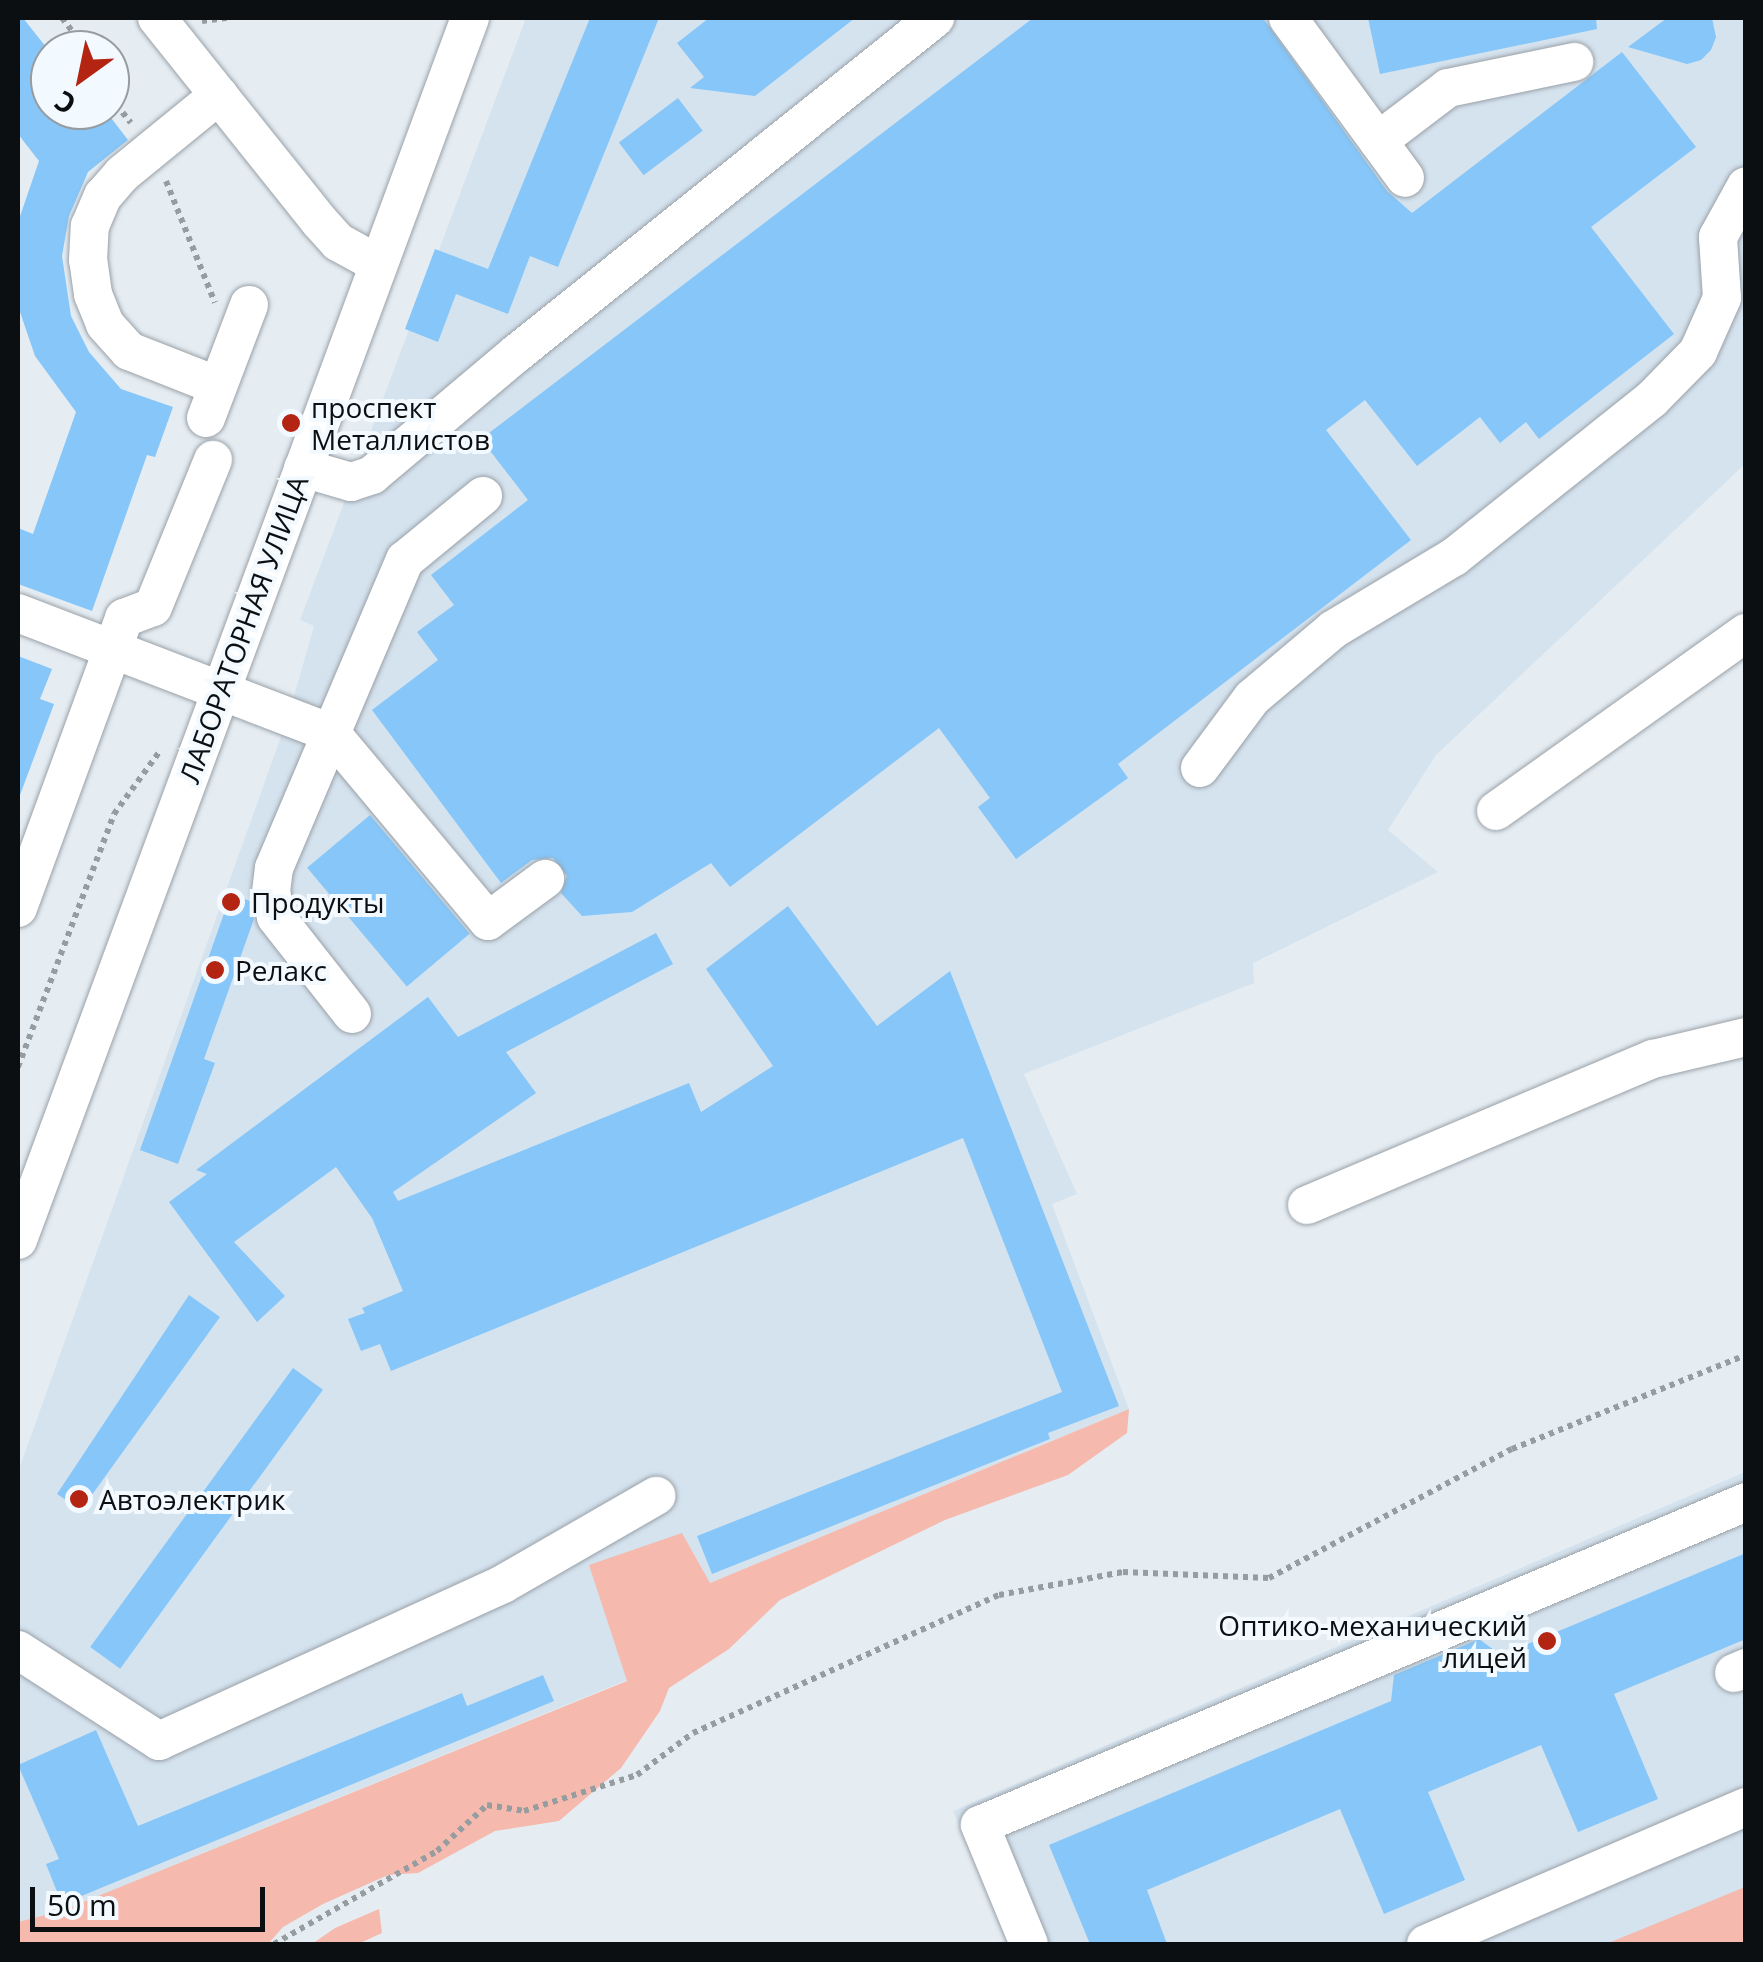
<!DOCTYPE html>
<html>
<head>
<meta charset="utf-8">
<style>
  body { margin:0 }
  #map { position:relative; width:1763px; height:1962px; overflow:hidden; background:#e5edf3; font-family:"Open Sans",sans-serif }
  div>[style] { position:absolute }
  .built>* { inset:0; background:#d5e3ef }
  .green>* { inset:0; background:#f6b9ad }
  .building>* { inset:0; background:#86c6f8; transform-origin:0 0 }
  .path>* { height:6px; margin-top:-3px; transform-origin:0; background:repeating-linear-gradient(90deg,#969da1 0 5px,transparent 0 10px) }
  .roads { filter:drop-shadow(0 0 2px #9aa1a7) drop-shadow(0 0 2px #9aa1a7) }
  .minor>* { height:38px; margin:-19px; padding:0 19px; transform-origin:19px; border-radius:19px; background:#fff }
  .dots>* { width:28px; height:28px; translate:-50% -50%; box-sizing:border-box; border:5px solid #f3faff; border-radius:50% }
  span { translate:-50% -50%; white-space:nowrap; text-align:center; line-height:1.15; -webkit-text-stroke:8px #f3faff; paint-order:stroke }
  .poi-label { font-size:28px; color:#0c0f11 }
  .left { translate:0 -50%; text-align:left }
  .right { translate:-100% -50%; text-align:right }
  .street-label { font-size:28px; color:#0c0f11 }
  .frame { position:absolute; inset:0; border:20px solid #0c0f11; pointer-events:none }
  .north { position:absolute; left:30px; top:30px; width:100px; height:100px; box-sizing:border-box; background:#f3faff; border:2px solid #979ca0; border-radius:50%; rotate:213deg; font-size:28px; font-weight:700; line-height:40px; text-align:center; color:#0c0f11 }
  .north::after { content:''; display:block; margin:auto; width:35px; height:45px; background:#b32512; clip-path:polygon(50% 0,100% 100%,50% 72%,0 100%) }
  .scale { position:absolute; left:30px; top:1887px; width:235px; height:45px; box-sizing:border-box; border:5px solid #0c0f11; border-top:0; padding-left:12px; font-size:30px; line-height:35px; white-space:nowrap; color:#0c0f11; -webkit-text-stroke:8px #f3faff; paint-order:stroke }
</style>
</head>
<body>
<div id="map">
  <div class="built">
    <div style="clip-path:polygon(526px 18px,1745px 18px,1745px 464px,1436px 755px,1388px 830px,1438px 872px,1253px 963px,1254px 983px,1024px 1074px,1077px 1194px,1052px 1204px,1129px 1409px,710px 1583px,590px 1565px,627px 1680px,61px 1911px,18px 1922px,18px 1472px,288px 717px,314px 626px,300px 620px)"></div>
    <div style="clip-path:polygon(1745px 1472px,1745px 1944px,1010px 1944px,953px 1811px)"></div>
  </div>
  <div class="green">
    <div style="clip-path:polygon(1129px 1409px,1127px 1433px,1068px 1475px,945px 1520px,780px 1600px,729px 1649px,669px 1688px,660px 1711px,621px 1768px,559px 1821px,495px 1831px,418px 1873px,388px 1875px,323px 1904px,283px 1927px,268px 1944px,18px 1944px,18px 1922px,61px 1911px,627px 1681px,589px 1565px,682px 1533px,710px 1583px)"></div>
    <div style="clip-path:polygon(1745px 1887px,1745px 1944px,1606px 1944px)"></div>
    <div style="clip-path:polygon(379px 1909px,382px 1933px,358px 1944px,312px 1944px,335px 1928px)"></div>
  </div>
  <div class="building">
    <div style="clip-path:polygon(18px 18px,23px 18px,50px 52px,50px 110px,105px 110px,128px 140px,88px 172px,69px 216px,62px 256px,71px 316px,89px 352px,121px 389px,173px 407px,155px 457px,147px 455px,92px 611px,18px 584px,18px 528px,33px 534px,76px 412px,35px 356px,18px 306px,18px 222px,39px 161px,18px 134px)"></div>
    <div style="clip-path:polygon(590px 18px,659px 18px,558px 267px,530px 256px,508px 314px,456px 294px,438px 342px,405px 329px,435px 249px,488px 269px)"></div>
    <div style="clip-path:polygon(709px 18px,855px 18px,755px 96px,690px 88px,704px 77px,677px 43px)"></div>
    <div style="clip-path:polygon(1033px 18px,1263px 18px,1387px 191px,1412px 213px,1622px 52px,1696px 147px,1591px 227px,1674px 334px,1539px 439px,1526px 422px,1500px 443px,1480px 417px,1417px 466px,1365px 400px,1326px 430px,1411px 540px,1118px 764px,1128px 778px,1016px 859px,978px 807px,990px 798px,939px 728px,730px 887px,711px 863px,632px 912px,582px 916px,561px 893px,567px 876px,553px 858px,532px 860px,501px 883px,372px 710px,438px 660px,417px 632px,454px 605px,431px 575px,528px 500px,481px 439px)"></div>
    <div style="clip-path:polygon(1368px 18px,1596px 18px,1597px 29px,1380px 74px)"></div>
    <div style="clip-path:polygon(1667px 18px,1712px 18px,1716px 37px,1711px 50px,1701px 60px,1687px 64px,1628px 47px)"></div>
    <div style="left:678px;top:98px;width:41px;height:74px;rotate:53deg"></div>
    <div style="clip-path:polygon(18px 656px,52px 669px,40px 699px,54px 704px,20px 795px)"></div>
    <div style="left:370px;top:815px;width:155px;height:82px;rotate:50deg"></div>
    <div style="clip-path:polygon(231px 894px,250px 901px,254px 919px,204px 1059px,215px 1063px,178px 1164px,140px 1150px)"></div>
    <div style="clip-path:polygon(788px 906px,877px 1026px,950px 971px,1119px 1406px,1048px 1433px,1050px 1439px,712px 1574px,697px 1536px,1062px 1392px,963px 1138px,391px 1371px,380px 1344px,361px 1351px,348px 1319px,365px 1313px,362px 1308px,403px 1291px,372px 1218px,336px 1167px,234px 1242px,285px 1296px,257px 1322px,169px 1202px,207px 1174px,196px 1170px,428px 997px,458px 1037px,656px 933px,673px 964px,506px 1052px,536px 1093px,393px 1192px,398px 1201px,689px 1083px,701px 1112px,773px 1066px,706px 969px)"></div>
    <div style="clip-path:polygon(189px 1295px,220px 1317px,81px 1510px,57px 1494px)"></div>
    <div style="left:293px;top:1368px;width:37px;height:345px;rotate:36deg"></div>
    <div style="clip-path:polygon(1746px 1553px,1746px 1639px,1614px 1694px,1658px 1799px,1578px 1832px,1541px 1745px,1428px 1792px,1465px 1880px,1384px 1914px,1340px 1809px,1147px 1890px,1167px 1944px,1090px 1944px,1049px 1845px,1391px 1701px,1394px 1675px,1479px 1639px,1501px 1655px)"></div>
    <div style="clip-path:polygon(543px 1675px,554px 1701px,62px 1904px,46px 1864px,59px 1859px,18px 1765px,96px 1730px,138px 1826px,462px 1693px,467px 1706px)"></div>
  </div>
  <div class="path">
    <div style="left:62px;top:18px;width:41px;rotate:52deg"></div>
    <div style="left:202px;top:21px;width:26px;rotate:-7deg"></div>
    <div style="left:110px;top:97px;width:33px;rotate:51deg"></div>
    <div style="left:166px;top:181px;width:131px;rotate:68.1deg"></div>
    <div style="left:18px;top:1067px;width:271px;rotate:-69.2deg"></div>
    <div style="left:114px;top:814px;width:78px;rotate:-53.9deg"></div>
    <div style="left:274px;top:1944px;width:188px;rotate:-29.7deg"></div>
    <div style="left:437px;top:1851px;width:68px;rotate:-42.6deg"></div>
    <div style="left:487px;top:1805px;width:37px;rotate:9deg"></div>
    <div style="left:524px;top:1811px;width:119px;rotate:-17.7deg"></div>
    <div style="left:637px;top:1775px;width:70px;rotate:-36.9deg"></div>
    <div style="left:693px;top:1733px;width:336px;rotate:-24.3deg"></div>
    <div style="left:999px;top:1595px;width:126px;rotate:-10.5deg"></div>
    <div style="left:1123px;top:1572px;width:146px;rotate:2.4deg"></div>
    <div style="left:1269px;top:1578px;width:275px;rotate:-28deg"></div>
    <div style="left:1512px;top:1449px;width:252px;rotate:-21.9deg"></div>
  </div>
  <div class="roads">
    <div class="minor">
      <div style="left:157px;top:18px;width:261px;rotate:51.4deg"></div>
      <div style="left:320px;top:222px;width:27px;rotate:48deg"></div>
      <div style="left:338px;top:242px;width:46px;rotate:28.8deg"></div>
      <div style="left:1288px;top:18px;width:198px;rotate:53.8deg"></div>
      <div style="left:1378px;top:141px;width:88px;rotate:-37.1deg"></div>
      <div style="left:1448px;top:88px;width:129px;rotate:-11.7deg"></div>
      <div style="left:218px;top:386px;width:96px;rotate:-158.5deg"></div>
      <div style="left:129px;top:351px;width:36px;rotate:-132deg"></div>
      <div style="left:105px;top:324px;width:32px;rotate:-112deg"></div>
      <div style="left:93px;top:294px;width:34px;rotate:-98deg"></div>
      <div style="left:88px;top:260px;width:34px;rotate:-87deg"></div>
      <div style="left:90px;top:226px;width:33px;rotate:-67deg"></div>
      <div style="left:103px;top:196px;width:29px;rotate:-49deg"></div>
      <div style="left:122px;top:174px;width:125px;rotate:-39.2deg"></div>
      <div style="left:206px;top:418px;width:121px;rotate:-69.2deg"></div>
      <div style="left:303px;top:468px;width:50px;rotate:16.3deg"></div>
      <div style="left:351px;top:482px;width:22px;rotate:-18deg"></div>
      <div style="left:372px;top:475px;width:189px;rotate:-40.1deg"></div>
      <div style="left:517px;top:353px;width:536px;rotate:-38.71deg"></div>
      <div style="left:18px;top:613px;width:335px;rotate:21deg"></div>
      <div style="left:331px;top:733px;width:245px;rotate:50.1deg"></div>
      <div style="left:488px;top:921px;width:71px;rotate:-36.4deg"></div>
      <div style="left:1200px;top:768px;width:87px;rotate:-53.4deg"></div>
      <div style="left:1252px;top:698px;width:107px;rotate:-40.1deg"></div>
      <div style="left:1334px;top:629px;width:140px;rotate:-31deg"></div>
      <div style="left:1454px;top:557px;width:253px;rotate:-38.6deg"></div>
      <div style="left:1652px;top:399px;width:66px;rotate:-45.6deg"></div>
      <div style="left:1698px;top:352px;width:59px;rotate:-66deg"></div>
      <div style="left:1722px;top:298px;width:61px;rotate:-93.8deg"></div>
      <div style="left:1718px;top:237px;width:58px;rotate:-61.2deg"></div>
      <div style="left:1496px;top:811px;width:307px;rotate:-35.5deg"></div>
      <div style="left:18px;top:908px;width:309px;rotate:-69.9deg"></div>
      <div style="left:124px;top:618px;width:31px;rotate:-21deg"></div>
      <div style="left:153px;top:607px;width:159px;rotate:-67.8deg"></div>
      <div style="left:352px;top:1014px;width:123px;rotate:-128.1deg"></div>
      <div style="left:276px;top:917px;width:25px;rotate:-101deg"></div>
      <div style="left:271px;top:892px;width:24px;rotate:-83deg"></div>
      <div style="left:274px;top:868px;width:335px;rotate:-67deg"></div>
      <div style="left:405px;top:560px;width:101px;rotate:-39.4deg"></div>
      <div style="left:1307px;top:1205px;width:376px;rotate:-22.9deg"></div>
      <div style="left:1653px;top:1059px;width:96px;rotate:-13.3deg"></div>
      <div style="left:18px;top:1240px;width:1303px;rotate:-69.7deg"></div>
      <div style="left:18px;top:1650px;width:168px;rotate:32.8deg"></div>
      <div style="left:159px;top:1741px;width:378px;rotate:-24.5deg"></div>
      <div style="left:503px;top:1584px;width:177px;rotate:-29.9deg"></div>
      <div style="left:1734px;top:1673px;width:13px;rotate:-23deg"></div>
      <div style="left:1029px;top:1944px;width:129px;rotate:-112.4deg"></div>
      <div style="left:980px;top:1825px;width:831px;rotate:-22.86deg"></div>
      <div style="left:1426px;top:1944px;width:348px;rotate:-23.2deg"></div>
    </div>
  </div>
  <div class="dots">
    <div style="left:291px;top:423px;background:#b32512"></div>
    <div style="left:231px;top:902px;background:#b32512"></div>
    <div style="left:215px;top:970px;background:#b32512"></div>
    <div style="left:79px;top:1499px;background:#b32512"></div>
    <div style="left:1547px;top:1641px;background:#b32512"></div>
  </div>
  <div class="poi-label">
    <span class="left" style="left:311px;top:423px">проспект<br>Металлистов</span>
    <span class="left" style="left:251px;top:902px">Продукты</span>
    <span class="left" style="left:235px;top:970px">Релакс</span>
    <span class="left" style="left:99px;top:1499px">Автоэлектрик</span>
    <span class="right" style="left:1527px;top:1641px">Оптико-механический<br>лицей</span>
  </div>
  <div class="street-label">
    <span style="left:243px;top:629px;rotate:-70deg">ЛАБОРАТОРНАЯ УЛИЦА</span>
  </div>
  <div class="frame"></div>
  <div class="north">С</div>
  <div class="scale">50 m</div>
</div>
</body>
</html>
